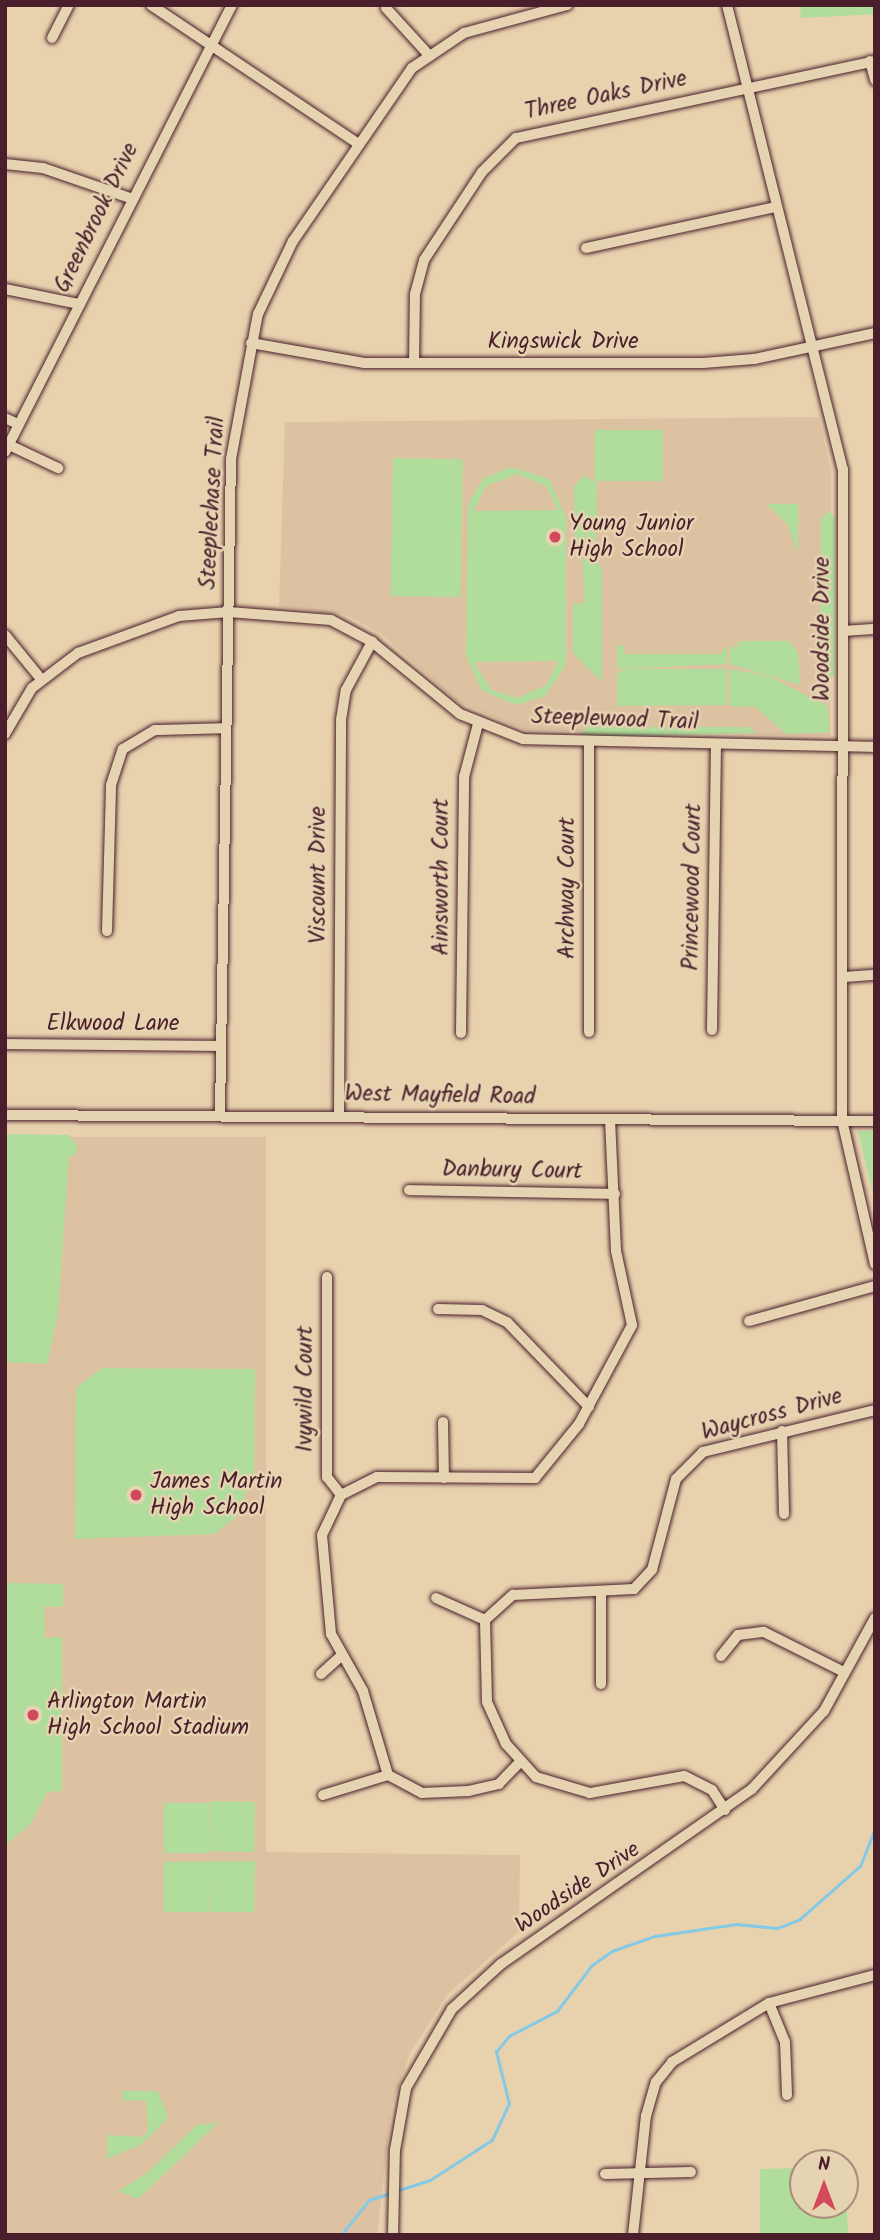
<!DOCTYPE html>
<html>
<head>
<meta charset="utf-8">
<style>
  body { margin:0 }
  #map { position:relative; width:880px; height:2240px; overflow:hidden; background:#e8d2ae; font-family:Kalam,sans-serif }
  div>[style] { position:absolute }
  .built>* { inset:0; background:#ddc2a1 }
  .green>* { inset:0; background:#b0dd9b; transform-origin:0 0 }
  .stream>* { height:2.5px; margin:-1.25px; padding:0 1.25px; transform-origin:1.25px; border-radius:1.25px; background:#84cae6 }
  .roads { filter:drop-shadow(0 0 2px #4a1f2b) drop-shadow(0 0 2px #4a1f2b) }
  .minor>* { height:10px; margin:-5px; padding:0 5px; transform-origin:5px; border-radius:5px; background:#e5d3b1 }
  .dots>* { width:19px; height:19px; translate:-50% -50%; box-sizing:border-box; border:4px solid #e5d3b1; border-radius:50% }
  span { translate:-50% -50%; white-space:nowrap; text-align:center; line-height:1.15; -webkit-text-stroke:5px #e5d3b1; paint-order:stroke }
  .street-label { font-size:23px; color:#4a1f2b }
  .poi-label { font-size:23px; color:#4a1f2b }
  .left { translate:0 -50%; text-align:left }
  .frame { position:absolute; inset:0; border:7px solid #4a1f2b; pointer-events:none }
  .north { position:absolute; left:789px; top:2149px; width:70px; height:70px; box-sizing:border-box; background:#e5d3b1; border:2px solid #a78b7b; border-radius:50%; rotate:0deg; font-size:19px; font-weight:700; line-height:28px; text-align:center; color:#4a1f2b }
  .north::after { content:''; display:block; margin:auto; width:24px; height:32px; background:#d1495b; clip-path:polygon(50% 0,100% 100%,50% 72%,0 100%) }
</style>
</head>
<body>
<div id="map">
  <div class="built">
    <div style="clip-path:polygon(819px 417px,831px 471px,830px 736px,525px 730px,458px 702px,381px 634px,347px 615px,279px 607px,285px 422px)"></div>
    <div style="clip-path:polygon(5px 1137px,266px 1137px,266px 1852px,520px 1855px,519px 1932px,448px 1994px,410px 2053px,392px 2105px,377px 2235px,5px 2235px)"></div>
  </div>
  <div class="green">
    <div style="clip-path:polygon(800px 5px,875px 5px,875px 14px,801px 18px)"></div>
    <div style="left:595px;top:430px;width:68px;height:51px"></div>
    <div style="left:393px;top:458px;width:70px;height:138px;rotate:1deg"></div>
    <div style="clip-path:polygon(evenodd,511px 467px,549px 479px,566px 517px,566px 665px,545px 696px,516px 705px,481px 690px,466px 655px,468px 504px,483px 479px,511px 467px,517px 474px,546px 486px,558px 510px,474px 511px,486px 486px,517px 474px,511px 467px,558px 661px,547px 685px,517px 698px,491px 690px,474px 662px,558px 661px)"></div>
    <div style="clip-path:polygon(584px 475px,597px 483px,596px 539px,575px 545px,574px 487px)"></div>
    <div style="clip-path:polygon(767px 504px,798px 504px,798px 553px,788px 525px)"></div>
    <div style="clip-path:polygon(829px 511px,835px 518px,834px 675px,829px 682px,820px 674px,821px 519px)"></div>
    <div style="clip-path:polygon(582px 559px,596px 559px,602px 570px,602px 682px,573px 653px,573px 604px,585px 603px)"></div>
    <div style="clip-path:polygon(739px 641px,789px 641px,798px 653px,800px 685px,730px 664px,730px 645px,736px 649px)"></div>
    <div style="clip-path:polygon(617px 645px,623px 645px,624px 654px,721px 654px,727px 645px,727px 664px,617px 669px)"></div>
    <div style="clip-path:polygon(625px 669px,727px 669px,727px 705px,617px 706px,617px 674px)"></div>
    <div style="clip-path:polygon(730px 669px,768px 676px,827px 706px,830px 732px,786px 734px,756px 707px,730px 706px)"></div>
    <div style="clip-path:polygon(588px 727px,749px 727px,756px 733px,587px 737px,581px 733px)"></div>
    <div style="clip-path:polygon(858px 1131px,875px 1131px,875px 1202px)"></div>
    <div style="clip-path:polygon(5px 1134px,68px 1135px,77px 1145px,76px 1156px,69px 1155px,58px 1314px,47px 1364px,5px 1362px)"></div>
    <div style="clip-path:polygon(102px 1368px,255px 1369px,254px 1475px,236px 1517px,215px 1534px,75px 1539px,76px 1388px)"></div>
    <div style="clip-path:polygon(5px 1583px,63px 1584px,63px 1606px,44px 1607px,45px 1638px,62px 1637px,62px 1791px,47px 1792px,31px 1824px,5px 1845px)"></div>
    <div style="left:255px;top:1802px;width:50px;height:45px;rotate:91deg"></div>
    <div style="left:164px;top:1803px;width:45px;height:50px"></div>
    <div style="clip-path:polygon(255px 1861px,254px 1912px,210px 1912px,209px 1880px,209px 1912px,164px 1912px,164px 1862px)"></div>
    <div style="clip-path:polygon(122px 2091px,158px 2091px,168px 2118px,142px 2144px,107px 2159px,107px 2135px,142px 2137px,148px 2131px,146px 2100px,123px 2101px)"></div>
    <div style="clip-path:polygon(218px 2123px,138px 2199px,118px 2191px,147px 2173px,197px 2125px)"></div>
    <div style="clip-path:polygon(845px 2167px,848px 2235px,760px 2235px,760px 2169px,803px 2168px,803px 2205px,845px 2205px)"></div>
  </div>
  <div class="stream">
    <div style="left:396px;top:2191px;width:36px;rotate:-18deg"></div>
    <div style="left:430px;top:2180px;width:74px;rotate:-32.8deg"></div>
    <div style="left:492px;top:2140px;width:40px;rotate:-65deg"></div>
    <div style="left:509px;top:2104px;width:54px;rotate:-104deg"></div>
    <div style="left:496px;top:2052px;width:21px;rotate:-51deg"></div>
    <div style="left:509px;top:2036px;width:54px;rotate:-27.5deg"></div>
    <div style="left:557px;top:2011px;width:58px;rotate:-52.7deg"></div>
    <div style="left:592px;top:1965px;width:24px;rotate:-35deg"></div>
    <div style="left:612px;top:1951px;width:46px;rotate:-19.2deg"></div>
    <div style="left:655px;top:1936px;width:82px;rotate:-8.4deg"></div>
    <div style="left:736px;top:1924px;width:42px;rotate:5.4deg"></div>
    <div style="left:778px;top:1928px;width:24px;rotate:-22deg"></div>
    <div style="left:800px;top:1919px;width:80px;rotate:-41.5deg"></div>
    <div style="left:860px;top:1866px;width:40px;rotate:-68deg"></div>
    <div style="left:341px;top:2235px;width:45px;rotate:-51.3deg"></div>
    <div style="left:369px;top:2200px;width:22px;rotate:-18deg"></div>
  </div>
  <div class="roads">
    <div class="minor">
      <div style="left:151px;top:5px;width:250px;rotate:33.8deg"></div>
      <div style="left:727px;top:5px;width:478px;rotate:76deg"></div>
      <div style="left:843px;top:469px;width:651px;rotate:90.09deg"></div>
      <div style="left:842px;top:1120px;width:148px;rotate:77.1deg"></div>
      <div style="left:386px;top:8px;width:62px;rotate:47.6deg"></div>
      <div style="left:52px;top:38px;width:37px;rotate:-63deg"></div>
      <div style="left:870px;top:61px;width:20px;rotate:75deg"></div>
      <div style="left:5px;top:164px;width:38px;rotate:6deg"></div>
      <div style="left:43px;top:168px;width:92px;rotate:19deg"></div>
      <div style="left:586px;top:248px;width:193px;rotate:-12.2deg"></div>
      <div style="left:5px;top:289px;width:76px;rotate:11.5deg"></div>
      <div style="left:251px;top:343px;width:115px;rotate:10deg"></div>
      <div style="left:364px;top:363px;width:339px"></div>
      <div style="left:703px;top:363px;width:51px;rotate:-4.5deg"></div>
      <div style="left:754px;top:359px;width:124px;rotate:-12.1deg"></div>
      <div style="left:414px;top:363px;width:69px;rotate:-89.2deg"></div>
      <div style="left:415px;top:294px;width:35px;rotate:-75deg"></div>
      <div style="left:424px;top:260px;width:105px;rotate:-56.6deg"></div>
      <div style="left:482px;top:172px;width:48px;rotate:-45deg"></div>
      <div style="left:516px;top:138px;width:367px;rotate:-12.1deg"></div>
      <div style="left:5px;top:418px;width:14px;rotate:25deg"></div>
      <div style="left:5px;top:443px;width:59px;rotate:25.3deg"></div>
      <div style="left:5px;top:452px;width:501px;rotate:-63.08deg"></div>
      <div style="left:845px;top:631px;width:30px;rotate:-4deg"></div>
      <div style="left:5px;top:635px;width:57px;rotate:50.7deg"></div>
      <div style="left:5px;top:734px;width:53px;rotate:-59.6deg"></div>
      <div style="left:32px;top:688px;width:58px;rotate:-37.3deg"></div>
      <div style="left:78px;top:653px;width:108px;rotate:-20.1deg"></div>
      <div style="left:179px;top:616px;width:50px;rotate:-4.6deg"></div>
      <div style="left:229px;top:612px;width:102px;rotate:4.5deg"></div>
      <div style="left:331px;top:620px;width:47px;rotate:28.2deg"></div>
      <div style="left:372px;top:642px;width:114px;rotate:39.3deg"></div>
      <div style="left:460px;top:714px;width:68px;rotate:21.6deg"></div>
      <div style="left:523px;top:739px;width:352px;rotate:1.3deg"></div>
      <div style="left:589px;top:745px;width:287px;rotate:90deg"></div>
      <div style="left:107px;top:931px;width:146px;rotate:-88.4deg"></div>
      <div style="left:111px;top:785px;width:38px;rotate:-72deg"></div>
      <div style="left:123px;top:749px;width:37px;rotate:-31deg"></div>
      <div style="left:155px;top:730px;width:71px;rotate:-1.6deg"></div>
      <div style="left:844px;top:977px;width:31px;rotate:-4deg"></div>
      <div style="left:712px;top:1030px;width:286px;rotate:-89.2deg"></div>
      <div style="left:461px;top:1033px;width:256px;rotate:-89.3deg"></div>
      <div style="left:464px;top:777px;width:55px;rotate:-75.2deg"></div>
      <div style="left:5px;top:1044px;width:216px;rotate:0.5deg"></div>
      <div style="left:220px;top:1114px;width:655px;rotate:-89.04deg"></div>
      <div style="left:231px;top:459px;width:147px;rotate:-79.5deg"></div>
      <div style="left:258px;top:314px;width:81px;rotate:-64.4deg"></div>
      <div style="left:293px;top:241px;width:210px;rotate:-55.5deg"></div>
      <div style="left:412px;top:68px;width:63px;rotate:-33.9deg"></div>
      <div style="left:464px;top:33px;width:107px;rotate:-15.2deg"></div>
      <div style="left:5px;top:1115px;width:870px;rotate:0.4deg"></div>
      <div style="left:339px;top:1116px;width:396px;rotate:-89.7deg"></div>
      <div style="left:341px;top:720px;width:30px;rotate:-81deg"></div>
      <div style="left:346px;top:690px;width:55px;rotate:-61.6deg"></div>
      <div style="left:409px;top:1190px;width:206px;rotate:1.1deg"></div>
      <div style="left:327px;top:1277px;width:200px;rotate:90deg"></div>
      <div style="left:327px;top:1477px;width:23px;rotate:52deg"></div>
      <div style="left:438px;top:1309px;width:44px;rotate:1.3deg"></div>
      <div style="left:482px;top:1310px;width:28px;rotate:26deg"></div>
      <div style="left:507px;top:1322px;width:118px;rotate:46deg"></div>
      <div style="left:749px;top:1321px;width:131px;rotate:-15.5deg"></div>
      <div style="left:443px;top:1422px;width:56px;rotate:89deg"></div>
      <div style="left:782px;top:1431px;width:83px;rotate:88.6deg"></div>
      <div style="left:436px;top:1598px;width:54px;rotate:24.2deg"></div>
      <div style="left:721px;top:1656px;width:27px;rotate:-51deg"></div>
      <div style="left:738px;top:1635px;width:26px;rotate:-7deg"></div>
      <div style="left:764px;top:1632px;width:89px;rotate:26.6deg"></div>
      <div style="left:321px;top:1674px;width:28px;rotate:-42deg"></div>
      <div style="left:601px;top:1684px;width:89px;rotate:-90deg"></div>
      <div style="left:519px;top:1763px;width:29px;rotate:134deg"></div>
      <div style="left:499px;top:1784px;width:32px;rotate:167deg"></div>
      <div style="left:468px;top:1791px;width:46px;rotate:177.5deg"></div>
      <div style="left:422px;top:1793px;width:38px;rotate:-152deg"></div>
      <div style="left:388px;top:1775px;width:88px;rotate:-106.6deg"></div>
      <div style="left:363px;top:1691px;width:65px;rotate:-119.3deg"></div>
      <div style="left:331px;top:1634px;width:99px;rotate:-95.2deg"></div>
      <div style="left:322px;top:1535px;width:44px;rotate:-64.6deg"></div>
      <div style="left:341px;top:1495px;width:40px;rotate:-26.6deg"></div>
      <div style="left:377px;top:1477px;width:158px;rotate:0.4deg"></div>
      <div style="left:535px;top:1478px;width:70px;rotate:-50.8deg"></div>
      <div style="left:579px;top:1424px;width:112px;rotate:-61.8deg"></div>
      <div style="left:632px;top:1325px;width:76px;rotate:-102.2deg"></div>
      <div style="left:616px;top:1251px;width:132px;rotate:-92.6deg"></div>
      <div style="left:323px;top:1795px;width:68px;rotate:-17.1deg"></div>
      <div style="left:725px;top:1810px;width:24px;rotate:-123deg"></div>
      <div style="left:712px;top:1790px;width:31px;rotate:-153deg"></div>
      <div style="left:684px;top:1776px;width:96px;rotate:169.7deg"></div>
      <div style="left:590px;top:1793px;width:56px;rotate:-163.5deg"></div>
      <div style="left:536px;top:1777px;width:45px;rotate:-132.3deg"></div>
      <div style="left:506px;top:1744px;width:46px;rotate:-114.3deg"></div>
      <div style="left:487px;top:1702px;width:82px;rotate:-91.4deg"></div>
      <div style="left:485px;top:1620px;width:38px;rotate:-42deg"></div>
      <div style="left:513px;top:1595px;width:121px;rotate:-2.8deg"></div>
      <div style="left:634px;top:1589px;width:26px;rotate:-47deg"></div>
      <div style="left:652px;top:1570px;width:94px;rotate:-75.2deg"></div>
      <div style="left:676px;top:1479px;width:38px;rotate:-45deg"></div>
      <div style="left:703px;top:1452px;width:177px;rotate:-13.7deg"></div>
      <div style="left:769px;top:2003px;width:42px;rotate:67.7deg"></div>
      <div style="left:785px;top:2042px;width:53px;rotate:87.8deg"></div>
      <div style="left:605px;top:2174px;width:86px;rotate:-1.3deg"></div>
      <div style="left:393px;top:2235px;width:85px;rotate:-88.7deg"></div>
      <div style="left:395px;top:2150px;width:63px;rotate:-79.9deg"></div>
      <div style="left:406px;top:2088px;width:91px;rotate:-59.8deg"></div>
      <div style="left:452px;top:2009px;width:67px;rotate:-42.6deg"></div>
      <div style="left:501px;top:1964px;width:306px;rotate:-34.9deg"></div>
      <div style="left:752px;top:1789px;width:106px;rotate:-47.3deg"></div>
      <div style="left:824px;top:1711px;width:106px;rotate:-61.3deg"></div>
      <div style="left:633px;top:2235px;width:120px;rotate:-83.8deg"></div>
      <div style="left:646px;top:2116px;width:35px;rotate:-74deg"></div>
      <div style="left:656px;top:2082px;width:26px;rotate:-51deg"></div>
      <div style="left:672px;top:2062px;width:114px;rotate:-31.3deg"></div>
      <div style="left:769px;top:2003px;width:110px;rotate:-14.8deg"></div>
    </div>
  </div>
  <div class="dots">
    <div style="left:555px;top:537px;background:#d1495b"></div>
    <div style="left:136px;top:1495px;background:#d1495b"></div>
    <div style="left:33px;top:1715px;background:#d1495b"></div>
  </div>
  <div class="street-label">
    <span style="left:606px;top:96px;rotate:-12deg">Three Oaks Drive</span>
    <span style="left:97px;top:218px;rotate:-64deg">Greenbrook Drive</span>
    <span style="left:563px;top:342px">Kingswick Drive</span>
    <span style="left:213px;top:503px;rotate:-87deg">Steeplechase Trail</span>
    <span style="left:823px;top:629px;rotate:-90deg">Woodside Drive</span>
    <span style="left:615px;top:720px;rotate:2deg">Steeplewood Trail</span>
    <span style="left:319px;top:875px;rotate:-90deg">Viscount Drive</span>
    <span style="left:442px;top:877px;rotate:-90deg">Ainsworth Court</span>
    <span style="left:693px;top:887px;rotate:-89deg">Princewood Court</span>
    <span style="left:568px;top:888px;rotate:-90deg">Archway Court</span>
    <span style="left:113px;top:1024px">Elkwood Lane</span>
    <span style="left:440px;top:1096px;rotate:1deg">West Mayfield Road</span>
    <span style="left:512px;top:1171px;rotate:1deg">Danbury Court</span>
    <span style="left:306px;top:1389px;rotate:-90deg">Ivywild Court</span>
    <span style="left:772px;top:1415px;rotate:-15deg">Waycross Drive</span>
    <span style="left:578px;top:1888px;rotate:-34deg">Woodside Drive</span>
  </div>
  <div class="poi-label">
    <span class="left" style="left:569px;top:537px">Young Junior<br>High School</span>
    <span class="left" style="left:150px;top:1495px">James Martin<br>High School</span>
    <span class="left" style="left:47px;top:1715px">Arlington Martin<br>High School Stadium</span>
  </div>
  <div class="frame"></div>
  <div class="north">N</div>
</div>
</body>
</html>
